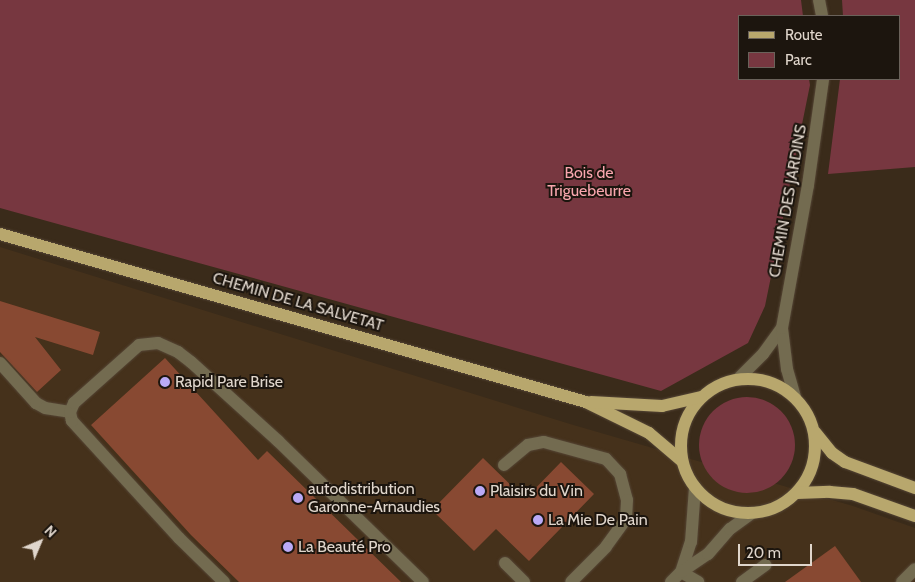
<!DOCTYPE html>
<html>
<head>
<meta charset="utf-8">
<style>
  body { margin:0 }
  #map { position:relative; width:915px; height:582px; overflow:hidden; background:#3a2b1a; font-family:Cabin,sans-serif }
  div>[style] { position:absolute }
  .built>* { inset:0; background:#45311b }
  .green>* { inset:0; background:#773740 }
  .round { border-radius:50% }
  .building>* { inset:0; background:#884932 }
  .roads { filter:drop-shadow(0 0 1px #554636) drop-shadow(0 0 1px #554636) }
  .minor>* { height:12px; margin:-6px; padding:0 6px; transform-origin:6px; border-radius:6px; background:#736b50 }
  .major>* { height:12px; margin:-6px; padding:0 6px; transform-origin:6px; border-radius:6px; background:#b8a76d }
  .major>.ring { margin:-6px; padding:0; box-sizing:content-box; background:none; border:12px solid #b8a76d; border-radius:50% }
  .dots>* { width:14px; height:14px; translate:-50% -50%; box-sizing:border-box; border:2px solid #1c150e; border-radius:50% }
  span { translate:-50% -50%; white-space:nowrap; text-align:center; line-height:1.15; -webkit-text-stroke:4px #1c150e; paint-order:stroke }
  .park-label { font-size:16px; color:#f9a6ae }
  .street-label { font-size:16px; color:#e0d6cc }
  .poi-label { font-size:16px; color:#e0d6cc }
  .left { translate:0 -50%; text-align:left }
  .legend { position:absolute; left:738px; top:15px; width:162px; height:65px; box-sizing:border-box; background:#1c150e; border:1px solid #6a625a; margin:0; padding:6px 9px; list-style:none; font-size:15px; color:#e0d6cc }
  .legend li { display:flex; align-items:center; gap:10px; height:25px }
  .legend b { width:25px; border:1px solid #6a625a }
  .north { position:absolute; left:15px; top:517px; width:50px; height:50px; -webkit-text-stroke:4px #1c150e; paint-order:stroke; rotate:45deg; font-size:14px; font-weight:700; line-height:20px; text-align:center; color:#e0d6cc }
  .north::after { content:''; display:block; margin:auto; width:18px; height:22px; background:#e0d6cc; clip-path:polygon(50% 0,100% 100%,50% 72%,0 100%) }
  .scale { position:absolute; left:738px; top:544px; width:74px; height:22px; box-sizing:border-box; border:2px solid #e0d6cc; border-top:0; padding-left:6px; font-size:15px; line-height:18px; white-space:nowrap; color:#e0d6cc; -webkit-text-stroke:4px #1c150e; paint-order:stroke }
</style>
</head>
<body>
<div id="map">
  <div class="built">
    <div style="clip-path:polygon(0 247px,570px 424px,853px 506px,915px 528px,915px 582px,0 582px)"></div>
  </div>
  <div class="green">
    <div style="clip-path:polygon(0 0,801px 0,803px 16px,739px 16px,739px 79px,809px 79px,810px 85px,765px 306px,748px 343px,661px 391px,0 208px)"></div>
    <div style="clip-path:polygon(842px 0,915px 0,915px 167px,828px 174px,840px 79px,899px 79px,899px 16px,843px 16px)"></div>
    <div class="round" style="left:699px;top:397px;width:96px;height:96px"></div>
  </div>
  <div class="building">
    <div style="clip-path:polygon(0 301px,100px 332px,93px 355px,35px 337px,61px 370px,37px 392px,0 352px)"></div>
    <div style="clip-path:polygon(165px 358px,258px 460px,267px 451px,401px 582px,239px 582px,191px 535px,91px 425px)"></div>
    <div style="clip-path:polygon(483px 458px,525px 499px,561px 462px,594px 494px,529px 561px,496px 529px,474px 551px,432px 510px)"></div>
    <div style="clip-path:polygon(835px 546px,861px 582px,785px 582px)"></div>
  </div>
  <div class="roads">
    <div class="minor">
      <div style="left:819px;top:0;width:16px;rotate:79deg"></div>
      <div style="left:0;top:363px;width:54px;rotate:48deg"></div>
      <div style="left:36px;top:403px;width:10px;rotate:29deg"></div>
      <div style="left:45px;top:408px;width:25px;rotate:9deg"></div>
      <div style="left:738px;top:379px;width:35px;rotate:-45deg"></div>
      <div style="left:763px;top:354px;width:32px;rotate:-54deg"></div>
      <div style="left:795px;top:397px;width:29px;rotate:-106deg"></div>
      <div style="left:787px;top:369px;width:41px;rotate:-97deg"></div>
      <div style="left:782px;top:328px;width:145px;rotate:-79.7deg"></div>
      <div style="left:808px;top:185px;width:107px;rotate:-81.9deg"></div>
      <div style="left:504px;top:465px;width:31px;rotate:-40deg"></div>
      <div style="left:528px;top:445px;width:16px;rotate:-11deg"></div>
      <div style="left:544px;top:442px;width:64px;rotate:15.3deg"></div>
      <div style="left:606px;top:459px;width:21px;rotate:47deg"></div>
      <div style="left:620px;top:474px;width:27px;rotate:75deg"></div>
      <div style="left:627px;top:500px;width:19px;rotate:93deg"></div>
      <div style="left:626px;top:519px;width:34px;rotate:126deg"></div>
      <div style="left:606px;top:547px;width:49px;rotate:135deg"></div>
      <div style="left:505px;top:563px;width:27px;rotate:45deg"></div>
      <div style="left:681px;top:572px;width:32px;rotate:-72deg"></div>
      <div style="left:691px;top:542px;width:55px;rotate:-85.8deg"></div>
      <div style="left:681px;top:572px;width:20px;rotate:30deg"></div>
      <div style="left:224px;top:582px;width:63px;rotate:-135.6deg"></div>
      <div style="left:179px;top:538px;width:159px;rotate:-132.4deg"></div>
      <div style="left:72px;top:421px;width:9px;rotate:-103deg"></div>
      <div style="left:70px;top:412px;width:10px;rotate:-66deg"></div>
      <div style="left:74px;top:403px;width:87px;rotate:-41.7deg"></div>
      <div style="left:139px;top:345px;width:19px;rotate:-6deg"></div>
      <div style="left:158px;top:343px;width:22px;rotate:24deg"></div>
      <div style="left:178px;top:352px;width:16px;rotate:38deg"></div>
      <div style="left:191px;top:362px;width:118px;rotate:42.2deg"></div>
      <div style="left:278px;top:441px;width:202px;rotate:44.2deg"></div>
      <div style="left:671px;top:582px;width:14px;rotate:-45deg"></div>
      <div style="left:681px;top:572px;width:32px;rotate:-34deg"></div>
      <div style="left:708px;top:554px;width:33px;rotate:-49deg"></div>
      <div style="left:730px;top:529px;width:26px;rotate:-36deg"></div>
      <div style="left:742px;top:582px;width:29px;rotate:-36deg"></div>
      <div style="left:902px;top:582px;width:18px;rotate:-45deg"></div>
    </div>
    <div class="major">
      <div style="left:0;top:234px;width:610px;rotate:16deg"></div>
      <div style="left:586px;top:402px;width:70px;rotate:26.2deg"></div>
      <div style="left:649px;top:433px;width:43px;rotate:40.3deg"></div>
      <div class="ring" style="left:681px;top:379px;width:122px;height:122px"></div>
      <div style="left:591px;top:402px;width:71px;rotate:3.2deg"></div>
      <div style="left:662px;top:406px;width:40px;rotate:-13deg"></div>
      <div style="left:815px;top:432px;width:27px;rotate:51deg"></div>
      <div style="left:832px;top:453px;width:16px;rotate:35deg"></div>
      <div style="left:845px;top:462px;width:75px;rotate:20.4deg"></div>
      <div style="left:797px;top:493px;width:33px;rotate:-2deg"></div>
      <div style="left:830px;top:492px;width:23px;rotate:5deg"></div>
      <div style="left:853px;top:494px;width:66px;rotate:19.5deg"></div>
    </div>
  </div>
  <div class="dots">
    <div style="left:165px;top:382px;background:#baaaf6"></div>
    <div style="left:480px;top:491px;background:#baaaf6"></div>
    <div style="left:298px;top:498px;background:#baaaf6"></div>
    <div style="left:538px;top:520px;background:#baaaf6"></div>
    <div style="left:288px;top:547px;background:#baaaf6"></div>
  </div>
  <div class="park-label">
    <span style="left:589px;top:182px">Bois de<br>Triguebeurre</span>
  </div>
  <div class="street-label">
    <span style="left:788px;top:201px;rotate:-80deg">CHEMIN DES JARDINS</span>
    <span style="left:298px;top:302px;rotate:16deg">CHEMIN DE LA SALVETAT</span>
  </div>
  <div class="poi-label">
    <span class="left" style="left:175px;top:382px">Rapid Pare Brise</span>
    <span class="left" style="left:308px;top:498px">autodistribution<br>Garonne-Arnaudies</span>
    <span class="left" style="left:490px;top:491px">Plaisirs du Vin</span>
    <span class="left" style="left:548px;top:520px">La Mie De Pain</span>
    <span class="left" style="left:298px;top:547px">La Beauté Pro</span>
  </div>
  <ul class="legend">
  <li><b style="height:6px;background:#b8a76d"></b>Route</li>
  <li><b style="height:14px;background:#773740"></b>Parc</li>
  </ul>
  <div class="north">N</div>
  <div class="scale">20 m</div>
</div>
</body>
</html>
